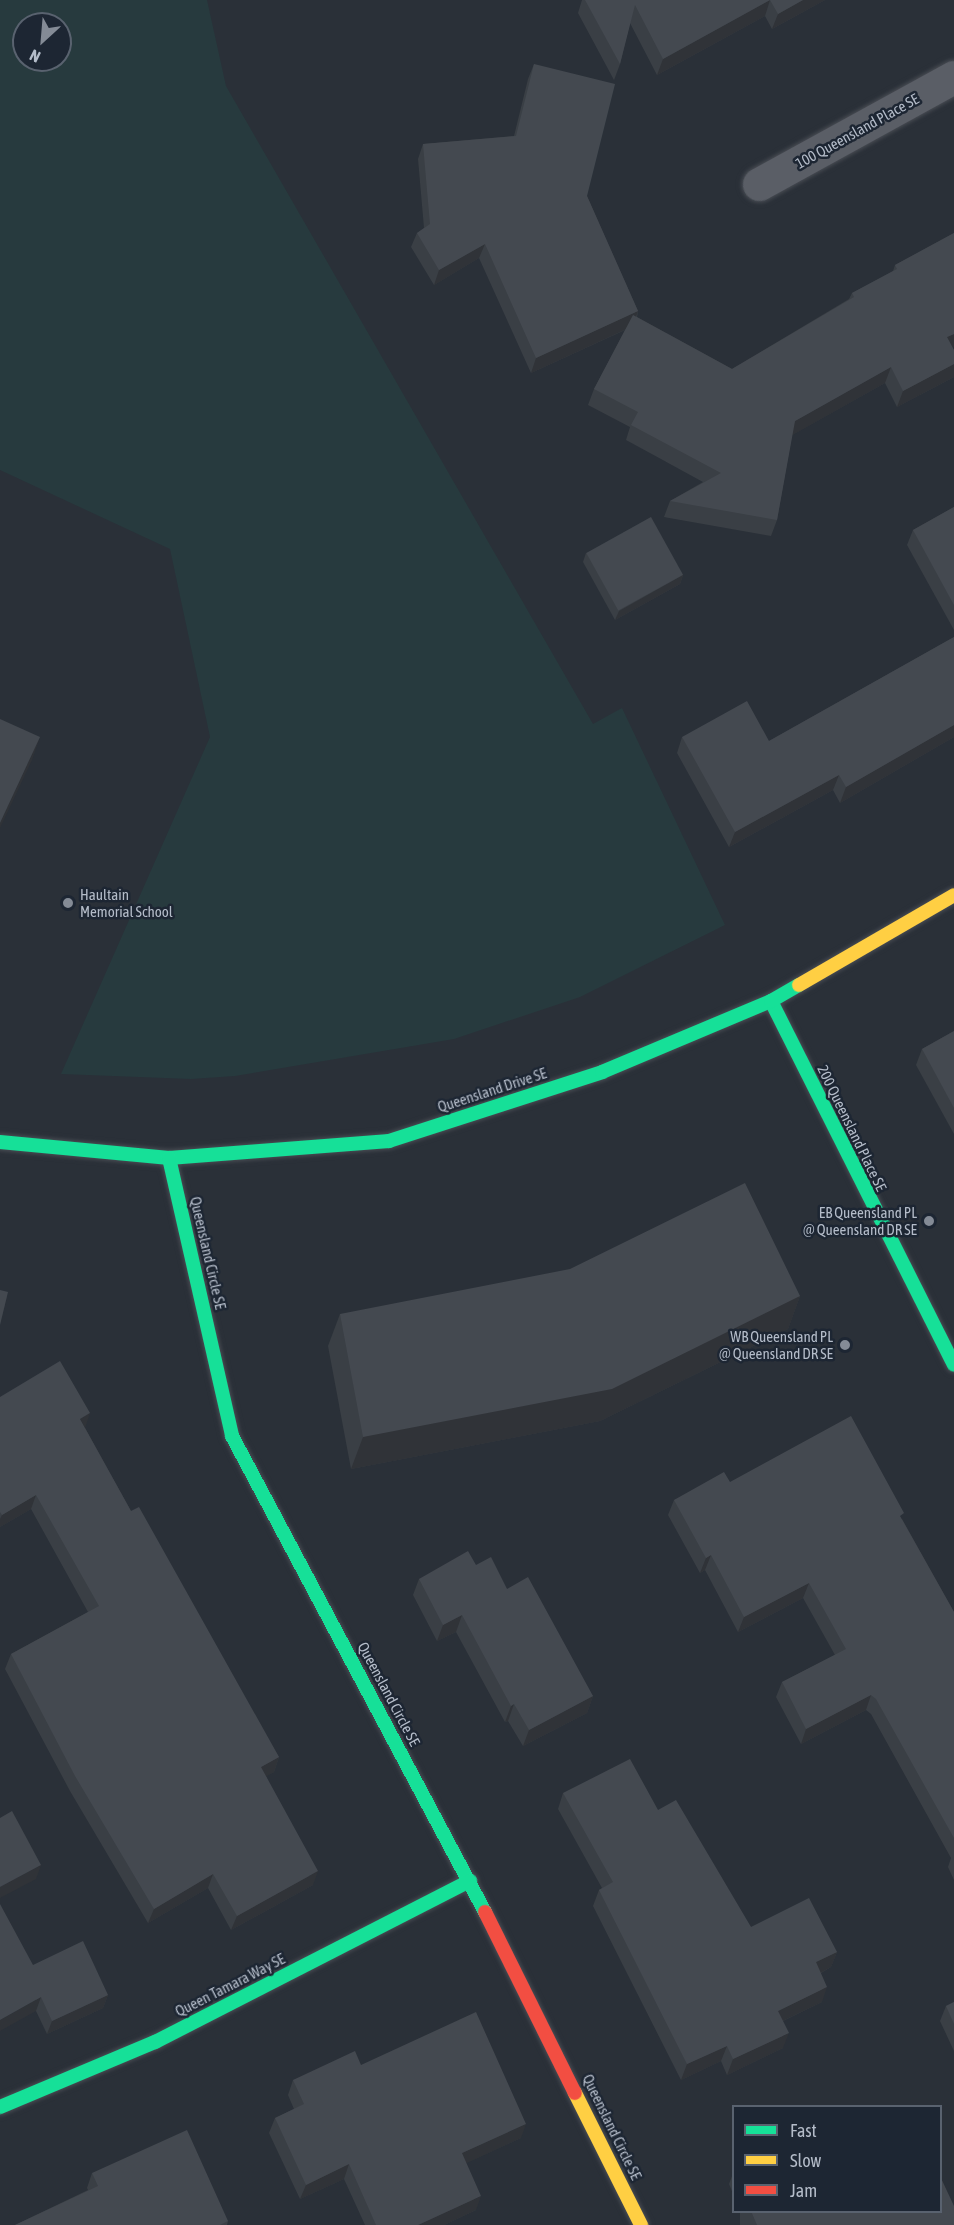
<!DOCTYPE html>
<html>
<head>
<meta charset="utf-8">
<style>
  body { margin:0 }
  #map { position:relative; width:954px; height:2225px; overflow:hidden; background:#2a3038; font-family:"Asap Condensed",sans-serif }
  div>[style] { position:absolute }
  .green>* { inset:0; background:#273a3e }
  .roads { filter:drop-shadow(0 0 2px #484c53) drop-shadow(0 0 2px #484c53) }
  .street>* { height:33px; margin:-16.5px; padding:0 16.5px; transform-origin:16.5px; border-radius:16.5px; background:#5a5e66 }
  .fast>* { height:14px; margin:-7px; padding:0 7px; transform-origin:7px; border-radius:7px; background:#16e098 }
  .slow>* { height:14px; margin:-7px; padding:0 7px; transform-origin:7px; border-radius:7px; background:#ffcf43 }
  .jam>* { height:14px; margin:-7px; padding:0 7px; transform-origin:7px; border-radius:7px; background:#f24e42 }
  .wall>* { inset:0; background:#3a3f45; transform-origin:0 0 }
  .shaded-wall>* { inset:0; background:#303338 }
  .building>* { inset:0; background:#444950; transform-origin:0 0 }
  .dots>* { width:16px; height:16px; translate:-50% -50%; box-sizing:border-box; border:3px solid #1d2633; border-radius:50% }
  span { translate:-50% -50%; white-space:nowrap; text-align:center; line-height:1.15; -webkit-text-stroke:5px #1d2633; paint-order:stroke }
  .street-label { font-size:15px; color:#b4bcc9 }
  .poi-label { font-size:15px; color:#b4bcc9 }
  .left { translate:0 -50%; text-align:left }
  .right { translate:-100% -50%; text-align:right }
  .legend { position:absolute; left:732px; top:2105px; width:210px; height:108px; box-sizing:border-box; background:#1d2633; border:2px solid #59626f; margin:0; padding:8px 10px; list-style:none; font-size:18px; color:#b4bcc9 }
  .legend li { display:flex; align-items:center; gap:12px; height:30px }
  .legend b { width:30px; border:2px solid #59626f }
  .north { position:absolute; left:12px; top:12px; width:60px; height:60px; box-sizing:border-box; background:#1d2633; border:2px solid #59626f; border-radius:50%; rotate:206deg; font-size:16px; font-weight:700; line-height:24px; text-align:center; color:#b4bcc9 }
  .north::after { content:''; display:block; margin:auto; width:21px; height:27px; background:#848b96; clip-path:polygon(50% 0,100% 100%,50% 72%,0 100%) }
</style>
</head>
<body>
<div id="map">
  <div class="green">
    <div style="clip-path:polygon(evenodd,0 0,207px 0,226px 86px,593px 724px,622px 708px,725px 925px,580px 997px,454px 1039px,235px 1076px,191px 1079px,61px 1074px,210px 737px,170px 549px,0 470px,0 0,24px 24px,60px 24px,60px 60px,24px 60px,24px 24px)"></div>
  </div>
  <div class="roads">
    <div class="street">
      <div style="left:759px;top:184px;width:222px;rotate:-28.8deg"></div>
    </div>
    <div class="fast">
      <div style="left:771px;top:1001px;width:407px;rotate:63.3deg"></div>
      <div style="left:0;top:1142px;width:170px;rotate:5.4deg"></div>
      <div style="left:169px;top:1158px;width:221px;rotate:-4.4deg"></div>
      <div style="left:389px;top:1141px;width:224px;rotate:-17.9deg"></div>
      <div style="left:602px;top:1072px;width:183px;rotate:-22.8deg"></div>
      <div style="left:771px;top:1001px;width:32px;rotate:-30deg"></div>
      <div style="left:169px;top:1158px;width:285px;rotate:77.2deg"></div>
      <div style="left:232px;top:1436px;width:539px;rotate:62.01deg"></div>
      <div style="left:0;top:2107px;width:168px;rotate:-22.8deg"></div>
      <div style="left:155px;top:2042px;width:354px;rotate:-27.1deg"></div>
    </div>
    <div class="slow">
      <div style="left:799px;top:985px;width:179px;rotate:-30.1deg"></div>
      <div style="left:575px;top:2093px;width:148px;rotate:63.4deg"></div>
    </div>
    <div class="jam">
      <div style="left:485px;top:1912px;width:202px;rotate:63.6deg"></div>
    </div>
  </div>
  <div class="wall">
    <div style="clip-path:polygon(582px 0,825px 0,772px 29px,765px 16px,657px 75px,630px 23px,620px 64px,614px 80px,578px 13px)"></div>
    <div style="clip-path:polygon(534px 64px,587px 196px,638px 311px,637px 317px,732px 369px,849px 299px,852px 293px,893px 271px,895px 265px,954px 233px,954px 346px,952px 347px,954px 350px,954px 377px,897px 407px,885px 383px,792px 435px,777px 520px,771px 536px,664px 517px,670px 501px,703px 482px,626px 440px,630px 427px,588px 405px,594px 389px,625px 330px,531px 373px,479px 258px,434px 285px,411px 247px,417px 233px,424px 228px,418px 159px,423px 144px,514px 136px,528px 79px)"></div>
    <div style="clip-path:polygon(954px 507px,954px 630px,907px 545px,913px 530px)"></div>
    <div style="clip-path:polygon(586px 553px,683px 575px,680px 584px,615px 620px,583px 562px)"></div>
    <div style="clip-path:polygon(954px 637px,954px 737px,840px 803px,833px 790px,729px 847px,677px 753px,682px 737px,769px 741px)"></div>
    <div style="clip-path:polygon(954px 1031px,954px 1134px,916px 1065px,922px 1049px)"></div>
    <div style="clip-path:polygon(800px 1296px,788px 1329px,600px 1421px,351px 1469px,328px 1346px,340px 1314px)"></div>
    <div style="clip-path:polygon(0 1397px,85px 1428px,131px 1511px,279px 1757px,274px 1772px,266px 1776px,313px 1885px,231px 1930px,208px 1888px,148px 1923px,70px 1791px,5px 1669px,11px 1654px,88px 1612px,31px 1509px,0 1527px)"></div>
    <div style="clip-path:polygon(730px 1482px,902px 1519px,954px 1612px,954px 1880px,948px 1867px,951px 1858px,871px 1714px,866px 1710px,801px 1744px,776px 1697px,782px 1682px,835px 1655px,803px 1598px,738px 1632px,705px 1570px,700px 1573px,668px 1515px,674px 1500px)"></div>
    <div style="clip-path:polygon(476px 1565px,507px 1589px,593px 1696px,587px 1713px,523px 1746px,508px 1721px,505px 1722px,456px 1632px,437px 1641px,413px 1595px,419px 1579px)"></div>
    <div style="clip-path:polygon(563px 1793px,658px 1810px,751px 1927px,837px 1952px,831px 1967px,821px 1973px,822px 2002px,783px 2021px,783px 2048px,727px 2075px,721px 2061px,681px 2080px,593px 1906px,599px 1890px,602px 1888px,558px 1809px)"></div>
    <div style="clip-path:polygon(33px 1965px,108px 1995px,103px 2008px,47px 2034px,36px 2011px)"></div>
    <div style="clip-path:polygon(954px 2002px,954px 2051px,940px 2021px,946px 2006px)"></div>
    <div style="clip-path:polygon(361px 2065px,521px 2138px,466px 2163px,476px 2210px,444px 2225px,365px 2225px,344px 2179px,300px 2199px,269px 2133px,275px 2118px,294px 2109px,288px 2095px,293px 2080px)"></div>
    <div style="clip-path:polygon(734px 2171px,734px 2196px,729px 2184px)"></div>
    <div style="clip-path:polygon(92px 2173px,228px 2221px,227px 2225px,15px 2225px,88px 2190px,87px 2188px)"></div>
    <div style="left:740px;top:2211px;width:200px;height:15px"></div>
  </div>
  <div class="shaded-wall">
    <div style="clip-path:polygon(770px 0,765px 16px,657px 75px,663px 59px)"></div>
    <div style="clip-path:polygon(803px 0,825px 0,772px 29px,778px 14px)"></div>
    <div style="clip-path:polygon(485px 244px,479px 258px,434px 285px,439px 270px)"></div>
    <div style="clip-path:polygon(638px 311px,633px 326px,531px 373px,536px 358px)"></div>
    <div style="clip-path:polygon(954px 334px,954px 346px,941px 353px,947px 337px)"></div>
    <div style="clip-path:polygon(954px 364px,954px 377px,897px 407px,903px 391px)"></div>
    <div style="clip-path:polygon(891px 367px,885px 383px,789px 437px,795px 421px)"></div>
    <div style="clip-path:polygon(683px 575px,680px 584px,615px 620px,619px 611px)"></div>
    <div style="clip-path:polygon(954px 725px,954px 737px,840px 803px,846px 787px)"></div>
    <div style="clip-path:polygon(40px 737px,32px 760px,0 828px,0 823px)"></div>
    <div style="clip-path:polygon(839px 775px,833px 790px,729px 847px,735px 832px)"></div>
    <div style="clip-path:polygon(800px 1296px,788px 1329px,600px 1421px,351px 1469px,363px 1437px)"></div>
    <div style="clip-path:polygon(90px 1413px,85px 1428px,80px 1419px)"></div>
    <div style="clip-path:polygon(36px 1495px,31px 1509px,0 1527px,0 1519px,2px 1515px)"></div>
    <div style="clip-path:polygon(711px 1555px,705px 1570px,700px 1573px,706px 1558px)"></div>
    <div style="clip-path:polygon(809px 1583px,803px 1598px,738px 1632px,744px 1617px)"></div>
    <div style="clip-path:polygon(462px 1615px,456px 1632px,437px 1641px,443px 1625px)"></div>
    <div style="clip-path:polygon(871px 1695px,866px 1710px,801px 1744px,806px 1729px)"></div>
    <div style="clip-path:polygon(593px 1696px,587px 1713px,523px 1746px,529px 1730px)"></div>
    <div style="clip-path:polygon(514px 1704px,508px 1721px,505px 1722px,511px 1706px)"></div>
    <div style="clip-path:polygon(279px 1757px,274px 1772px,256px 1782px,261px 1767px)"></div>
    <div style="clip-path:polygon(41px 1865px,36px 1879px,0 1898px,0 1887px)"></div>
    <div style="clip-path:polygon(318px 1871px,313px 1885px,231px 1930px,237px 1916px)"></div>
    <div style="clip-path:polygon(213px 1874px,208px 1888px,148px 1923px,154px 1909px)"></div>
    <div style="clip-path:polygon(837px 1952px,831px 1967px,811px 1978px,816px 1962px)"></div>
    <div style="clip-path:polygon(827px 1987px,822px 2002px,772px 2026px,778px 2011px)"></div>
    <div style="clip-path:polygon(108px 1995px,103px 2008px,47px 2034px,52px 2021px)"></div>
    <div style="clip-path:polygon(41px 1997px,36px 2011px,0 2031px,0 2020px)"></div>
    <div style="clip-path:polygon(789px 2033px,783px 2048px,727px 2075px,733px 2059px)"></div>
    <div style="clip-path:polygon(727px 2046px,721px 2061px,681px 2080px,687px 2064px)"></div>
    <div style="clip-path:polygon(526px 2124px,521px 2138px,456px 2168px,462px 2153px)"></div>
    <div style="clip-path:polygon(349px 2164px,344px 2179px,300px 2199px,306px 2185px)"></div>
    <div style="clip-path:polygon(481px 2196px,476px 2210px,444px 2225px,418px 2225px)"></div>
  </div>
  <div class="building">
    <div style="clip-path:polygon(585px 0,803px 0,778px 14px,770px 0,663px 59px,635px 5px,620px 64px)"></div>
    <div style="clip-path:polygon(534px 64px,615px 84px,587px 196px,638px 311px,536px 358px,485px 244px,439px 270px,417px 233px,430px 224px,423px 144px,516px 136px)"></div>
    <div style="clip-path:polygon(954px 233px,954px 334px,947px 337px,954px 350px,954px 364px,903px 391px,891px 367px,795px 421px,777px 520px,670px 501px,721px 473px,631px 425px,638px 412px,594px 389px,633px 315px,732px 369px,854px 297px,852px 293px,897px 269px,895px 265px)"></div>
    <div style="clip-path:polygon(954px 507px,954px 605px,913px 530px)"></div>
    <div style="left:651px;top:517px;width:66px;height:74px;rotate:61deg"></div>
    <div style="clip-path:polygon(954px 637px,954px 725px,846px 787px,839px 775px,735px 832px,682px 737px,747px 701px,769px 741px)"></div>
    <div style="clip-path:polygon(0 719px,40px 737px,0 823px)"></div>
    <div style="clip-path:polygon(954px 1031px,954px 1108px,922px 1049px)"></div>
    <div style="clip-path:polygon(745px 1183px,800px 1296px,612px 1389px,363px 1437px,340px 1314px,570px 1269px)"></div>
    <div style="clip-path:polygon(0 1290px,8px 1292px,0 1325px)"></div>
    <div style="clip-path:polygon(60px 1361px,90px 1413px,80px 1419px,131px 1511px,139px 1507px,279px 1757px,261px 1767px,318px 1871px,237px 1916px,213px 1874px,154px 1909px,75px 1776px,11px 1654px,99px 1606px,36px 1495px,2px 1515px,0 1512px,0 1397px)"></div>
    <div style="clip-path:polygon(851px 1416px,904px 1513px,900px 1516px,954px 1612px,954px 1838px,876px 1699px,871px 1695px,806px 1729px,782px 1682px,846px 1649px,809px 1583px,744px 1617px,711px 1555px,706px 1558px,674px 1500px,724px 1472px,730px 1482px)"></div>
    <div style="clip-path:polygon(468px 1551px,476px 1565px,491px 1557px,507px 1589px,528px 1577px,593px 1696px,529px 1730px,514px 1704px,511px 1706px,462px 1615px,443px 1625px,419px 1579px)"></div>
    <div style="clip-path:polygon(630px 1759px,658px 1810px,676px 1800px,751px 1927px,809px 1898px,837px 1952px,816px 1962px,827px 1987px,778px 2011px,789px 2033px,733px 2059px,727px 2046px,687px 2064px,599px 1890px,613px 1882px,563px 1793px)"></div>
    <div style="clip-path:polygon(12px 1811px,41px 1865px,0 1887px,0 1818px)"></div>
    <div style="clip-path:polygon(0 1904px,33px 1965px,83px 1941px,108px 1995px,52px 2021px,41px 1997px,0 2020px)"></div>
    <div style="clip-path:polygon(954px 2002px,954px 2024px,946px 2006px)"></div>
    <div style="clip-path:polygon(476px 2012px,526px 2124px,462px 2153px,481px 2196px,418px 2225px,376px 2225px,349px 2164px,306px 2185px,275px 2118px,304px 2104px,293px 2080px,355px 2051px,361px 2065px)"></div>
    <div style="clip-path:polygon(187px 2130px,228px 2221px,220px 2225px,15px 2225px,98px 2186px,92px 2173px)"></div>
    <div style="clip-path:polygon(940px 2176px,954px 2206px,954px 2225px,757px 2225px,751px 2211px,940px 2211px)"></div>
  </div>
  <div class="dots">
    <div style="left:68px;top:903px;background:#848b96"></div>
    <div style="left:929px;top:1221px;background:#848b96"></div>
    <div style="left:845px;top:1345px;background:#848b96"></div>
  </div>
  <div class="street-label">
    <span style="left:857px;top:131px;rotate:-29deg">100 Queensland Place SE</span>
    <span style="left:492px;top:1090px;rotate:-18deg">Queensland Drive SE</span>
    <span style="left:852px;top:1128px;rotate:64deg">200 Queensland Place SE</span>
    <span style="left:208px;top:1253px;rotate:77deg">Queensland Circle SE</span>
    <span style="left:389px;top:1694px;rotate:62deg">Queensland Circle SE</span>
    <span style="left:230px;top:1985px;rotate:-27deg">Queen Tamara Way SE</span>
    <span style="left:612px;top:2127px;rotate:64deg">Queensland Circle SE</span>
  </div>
  <div class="poi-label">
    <span class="left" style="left:80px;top:903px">Haultain<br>Memorial School</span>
    <span class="right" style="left:917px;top:1221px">EB Queensland PL<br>@ Queensland DR SE</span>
    <span class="right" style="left:833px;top:1345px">WB Queensland PL<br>@ Queensland DR SE</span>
  </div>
  <ul class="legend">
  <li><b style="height:8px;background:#16e098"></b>Fast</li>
  <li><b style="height:8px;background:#ffcf43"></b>Slow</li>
  <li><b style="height:8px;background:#f24e42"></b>Jam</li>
  </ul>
  <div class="north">N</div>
</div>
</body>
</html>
